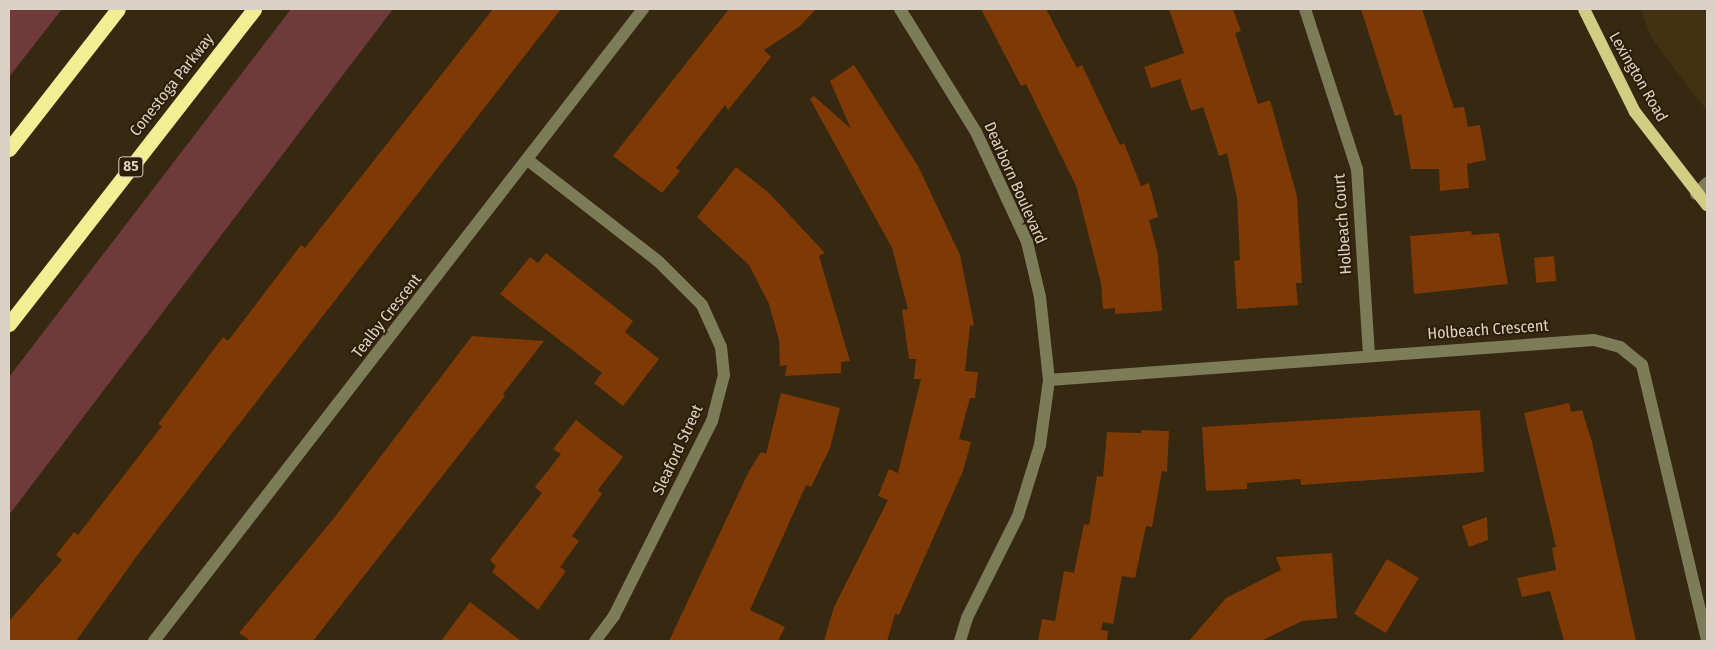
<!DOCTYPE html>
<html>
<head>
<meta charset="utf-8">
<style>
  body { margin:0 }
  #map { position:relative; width:1716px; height:650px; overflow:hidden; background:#362811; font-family:"Fira Sans Condensed",sans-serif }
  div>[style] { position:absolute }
  .built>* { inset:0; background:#433113 }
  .green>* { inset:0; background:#6f3a3a }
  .building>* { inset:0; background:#7f3905; transform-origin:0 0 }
  .minor>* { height:12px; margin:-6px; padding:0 6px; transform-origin:6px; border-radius:6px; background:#7d7c59 }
  .major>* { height:12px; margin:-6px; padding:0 6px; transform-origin:6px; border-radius:6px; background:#d1cd83 }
  .highway>* { height:15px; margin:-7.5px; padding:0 7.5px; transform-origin:7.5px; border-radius:7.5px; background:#f2ee93 }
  span { translate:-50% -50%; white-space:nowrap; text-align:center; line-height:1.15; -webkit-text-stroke:4px #2c1e07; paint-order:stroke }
  .shield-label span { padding:1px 4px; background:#2c1e07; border:1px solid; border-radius:4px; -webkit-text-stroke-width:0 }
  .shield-label { font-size:15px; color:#dbd2c5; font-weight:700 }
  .street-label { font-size:16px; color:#dbd2c5 }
  .frame { position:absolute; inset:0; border:10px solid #dbd2c5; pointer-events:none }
</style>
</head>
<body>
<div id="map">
  <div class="built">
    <div style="clip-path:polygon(1640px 9px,1707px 9px,1707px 111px,1652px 39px)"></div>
  </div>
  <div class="green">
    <div style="clip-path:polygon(9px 9px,62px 9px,9px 77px)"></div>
    <div style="clip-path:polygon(291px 9px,393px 9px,9px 515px,9px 377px)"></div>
  </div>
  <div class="building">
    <div style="clip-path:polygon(493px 9px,561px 9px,139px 553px,76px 641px,9px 641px,9px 621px,62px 560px,56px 555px,74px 532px,78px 535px,162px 426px,158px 424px,223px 337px,228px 341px,301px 245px,305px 248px)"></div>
    <div style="clip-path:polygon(729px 9px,816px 9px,799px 27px,764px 50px,771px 57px,728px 110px,725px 105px,676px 168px,680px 171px,662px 193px,613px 156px)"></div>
    <div style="clip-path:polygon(981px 9px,1046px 9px,1077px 68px,1082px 65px,1120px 145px,1124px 143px,1141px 186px,1149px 183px,1158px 217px,1149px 220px,1158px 255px,1162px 311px,1115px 314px,1115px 308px,1103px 309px,1101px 283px,1076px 186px,1026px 84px,1021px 86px)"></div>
    <div style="clip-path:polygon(1169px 9px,1233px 9px,1241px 31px,1235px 33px,1258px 104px,1270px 100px,1297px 196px,1302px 283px,1296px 283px,1298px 305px,1237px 309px,1234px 261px,1240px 260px,1237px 198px,1227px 153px,1219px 156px,1203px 107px,1191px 111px,1180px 79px,1151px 88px,1144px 67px,1184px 53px)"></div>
    <div style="clip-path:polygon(1361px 9px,1422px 9px,1454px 108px,1464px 107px,1468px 127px,1480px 125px,1486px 160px,1467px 164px,1469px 188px,1440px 191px,1439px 169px,1411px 169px,1401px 114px,1395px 116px)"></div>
    <div style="clip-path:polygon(854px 65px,918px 166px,960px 255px,974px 325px,970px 326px,965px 371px,978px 372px,975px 398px,970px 398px,959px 439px,971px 442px,963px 471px,899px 615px,895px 614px,887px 641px,824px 641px,834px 607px,888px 500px,878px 496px,889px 469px,898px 473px,921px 379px,914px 379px,916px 359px,909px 359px,902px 310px,908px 309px,892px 248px,810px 99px,814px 96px,851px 129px,830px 81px)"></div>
    <div style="clip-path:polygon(736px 167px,768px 192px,825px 253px,819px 256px,850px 361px,841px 362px,841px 373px,785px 376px,787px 365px,780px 366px,779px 340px,769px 304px,749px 265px,697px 217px)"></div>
    <div style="clip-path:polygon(1471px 231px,1472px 235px,1499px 233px,1508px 284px,1414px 294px,1410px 236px)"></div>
    <div style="clip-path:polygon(546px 253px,633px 321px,625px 332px,659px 359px,623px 406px,594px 383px,602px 373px,500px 294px,530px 257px,538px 263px)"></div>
    <div style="left:1554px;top:256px;width:25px;height:20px;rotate:85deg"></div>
    <div style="clip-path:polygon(472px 336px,544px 341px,503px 394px,505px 396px,313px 641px,251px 641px,239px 633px,334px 518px)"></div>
    <div style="clip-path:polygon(781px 393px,840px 408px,830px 448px,811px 487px,806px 485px,750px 610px,785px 627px,778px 641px,669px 641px,749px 471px,761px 452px,766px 454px)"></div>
    <div style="clip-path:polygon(1569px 403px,1571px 412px,1582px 410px,1592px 442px,1636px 641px,1564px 641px,1550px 591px,1522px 597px,1517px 578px,1556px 570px,1552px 548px,1556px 547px,1524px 413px)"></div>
    <div style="clip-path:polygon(1480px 410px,1484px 472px,1301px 485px,1300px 479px,1247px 483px,1247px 489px,1206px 491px,1202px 427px)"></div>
    <div style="clip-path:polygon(576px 420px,623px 457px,598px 490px,602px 494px,572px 536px,579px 541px,560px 567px,566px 571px,538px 610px,492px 572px,496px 566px,490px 560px,542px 493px,535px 487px,561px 454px,553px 449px)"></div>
    <div style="clip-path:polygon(1142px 430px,1169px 431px,1167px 472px,1162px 471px,1152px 527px,1146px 526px,1135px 578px,1122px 576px,1113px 624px,1103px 622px,1101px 630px,1108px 631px,1107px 641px,1038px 641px,1042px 619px,1055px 621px,1064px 571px,1074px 573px,1084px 524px,1089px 525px,1097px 476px,1103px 477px,1107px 432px,1141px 433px)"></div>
    <div style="clip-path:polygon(1487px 517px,1488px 540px,1469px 547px,1462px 526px)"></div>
    <div style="clip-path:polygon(1332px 553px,1337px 618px,1302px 621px,1261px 641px,1189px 641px,1226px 598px,1281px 570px,1276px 557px)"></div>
    <div style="left:1387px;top:559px;width:37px;height:64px;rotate:31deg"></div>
    <div style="clip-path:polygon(470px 602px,521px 641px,441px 641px)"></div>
  </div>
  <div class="minor">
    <div style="left:900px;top:9px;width:145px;rotate:58.3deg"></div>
    <div style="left:976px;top:132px;width:121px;rotate:65.1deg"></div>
    <div style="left:1027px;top:242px;width:57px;rotate:76.7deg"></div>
    <div style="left:1040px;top:297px;width:83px;rotate:83.8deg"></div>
    <div style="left:1049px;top:380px;width:66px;rotate:97.9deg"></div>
    <div style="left:1040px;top:445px;width:74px;rotate:107.2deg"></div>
    <div style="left:1018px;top:516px;width:114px;rotate:116.6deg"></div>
    <div style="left:967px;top:618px;width:24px;rotate:107deg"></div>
    <div style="left:1305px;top:9px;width:168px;rotate:72deg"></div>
    <div style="left:1357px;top:169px;width:185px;rotate:86.3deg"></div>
    <div style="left:529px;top:161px;width:163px;rotate:37.8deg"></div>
    <div style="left:658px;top:261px;width:62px;rotate:45deg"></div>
    <div style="left:702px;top:305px;width:46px;rotate:65.7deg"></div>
    <div style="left:721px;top:347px;width:28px;rotate:84deg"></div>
    <div style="left:724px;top:375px;width:48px;rotate:104.6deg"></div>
    <div style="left:712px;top:421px;width:218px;rotate:116.7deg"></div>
    <div style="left:614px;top:616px;width:31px;rotate:127deg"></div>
    <div style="left:1696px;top:194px;width:16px;rotate:-45deg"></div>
    <div style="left:1049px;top:380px;width:546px;rotate:-4.2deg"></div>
    <div style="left:1594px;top:340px;width:27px;rotate:15deg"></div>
    <div style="left:1620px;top:347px;width:28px;rotate:39deg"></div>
    <div style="left:1642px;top:365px;width:282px;rotate:76.7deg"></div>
    <div style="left:154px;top:641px;width:799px;rotate:-52.27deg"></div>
  </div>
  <div class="major">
    <div style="left:1584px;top:9px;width:115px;rotate:63.7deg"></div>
    <div style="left:1635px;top:112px;width:118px;rotate:52.3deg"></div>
  </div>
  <div class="highway">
    <div style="left:9px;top:149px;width:177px;rotate:-52.1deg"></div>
    <div style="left:9px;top:324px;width:399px;rotate:-52.1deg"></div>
  </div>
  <div class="shield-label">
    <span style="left:131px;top:167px">85</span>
  </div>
  <div class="street-label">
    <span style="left:1638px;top:77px;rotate:60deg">Lexington Road</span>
    <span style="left:172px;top:85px;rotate:-52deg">Conestoga Parkway</span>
    <span style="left:1015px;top:183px;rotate:66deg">Dearborn Boulevard</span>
    <span style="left:1343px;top:224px;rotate:-94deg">Holbeach Court</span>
    <span style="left:387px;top:316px;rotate:-52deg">Tealby Crescent</span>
    <span style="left:1488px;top:330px;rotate:-4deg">Holbeach Crescent</span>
    <span style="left:678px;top:450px;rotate:-65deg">Sleaford Street</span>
  </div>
  <div class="frame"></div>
</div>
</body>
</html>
